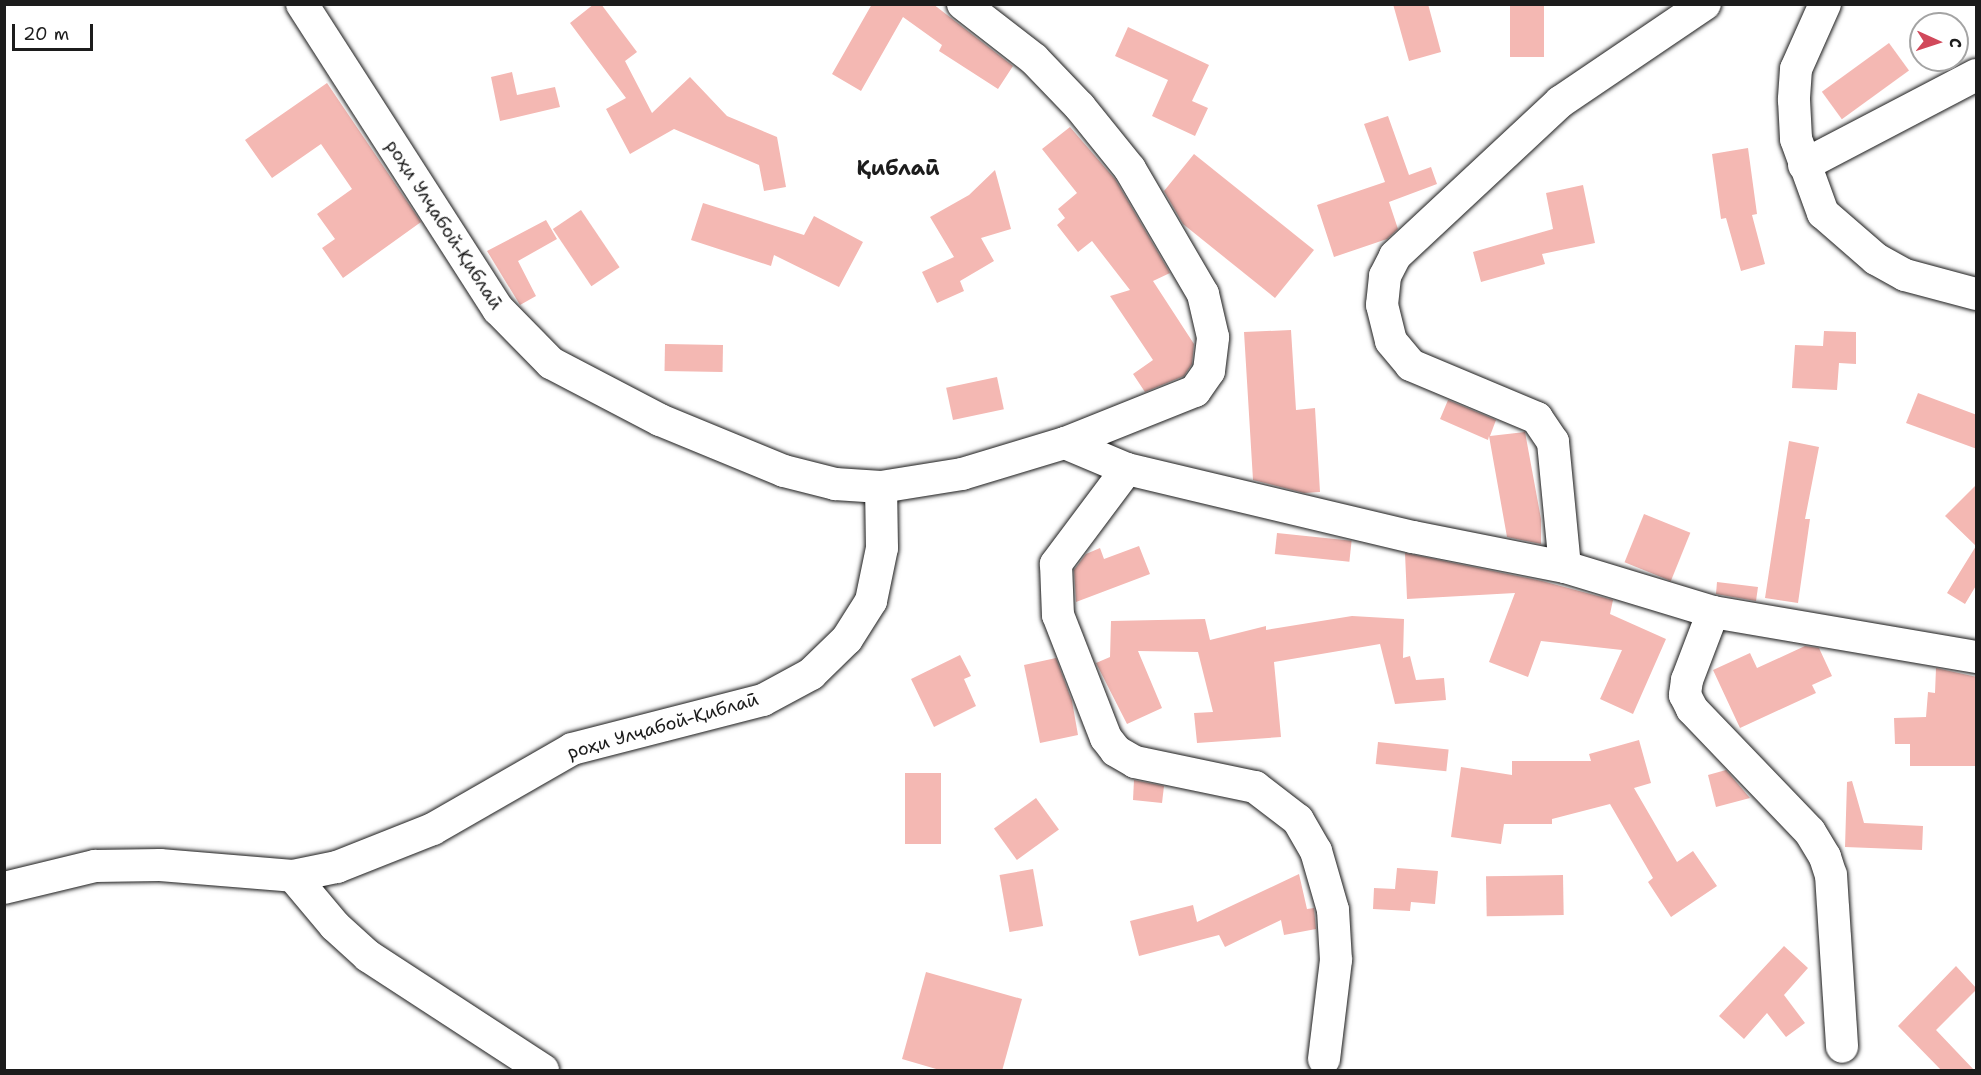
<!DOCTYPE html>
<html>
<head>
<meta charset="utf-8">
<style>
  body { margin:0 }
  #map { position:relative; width:1981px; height:1075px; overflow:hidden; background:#fff; font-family:"Shantell Sans",sans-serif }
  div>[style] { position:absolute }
  .building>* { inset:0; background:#f4b8b3; transform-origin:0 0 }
  .roads { filter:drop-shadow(0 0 2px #1c1c1c) drop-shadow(0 0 2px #1c1c1c) }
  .minor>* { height:32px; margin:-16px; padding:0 16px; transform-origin:16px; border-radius:16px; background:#fff }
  span { translate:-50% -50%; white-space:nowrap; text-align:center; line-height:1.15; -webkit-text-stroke:4.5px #fff; paint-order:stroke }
  .street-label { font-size:18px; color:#1c1c1c }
  .quarter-label { font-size:21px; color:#1c1c1c; font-weight:700 }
  .frame { position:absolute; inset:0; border:6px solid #1c1c1c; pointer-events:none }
  .north { position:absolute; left:1909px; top:12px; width:60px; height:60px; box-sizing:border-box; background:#fff; border:2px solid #a4a4a4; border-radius:50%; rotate:93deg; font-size:16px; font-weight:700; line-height:24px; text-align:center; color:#1c1c1c }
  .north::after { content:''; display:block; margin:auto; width:21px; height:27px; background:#d1495b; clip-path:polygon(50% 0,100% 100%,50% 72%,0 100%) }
  .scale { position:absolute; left:12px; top:24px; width:81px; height:27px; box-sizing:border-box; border:3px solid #1c1c1c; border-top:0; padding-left:8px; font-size:18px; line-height:21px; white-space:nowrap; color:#1c1c1c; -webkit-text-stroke:4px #fff; paint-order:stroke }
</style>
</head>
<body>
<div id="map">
  <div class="building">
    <div style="clip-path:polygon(594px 4px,601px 4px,637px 52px,625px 61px,652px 113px,690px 77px,727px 116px,777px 137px,786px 187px,764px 191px,759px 165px,674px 129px,630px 154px,606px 109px,626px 98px,570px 23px)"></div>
    <div style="clip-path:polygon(872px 4px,933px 4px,1013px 66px,998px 89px,939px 51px,942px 45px,903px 17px,861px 91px,832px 74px)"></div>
    <div style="clip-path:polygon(1393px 4px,1428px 4px,1441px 52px,1409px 61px)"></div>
    <div style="left:1510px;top:4px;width:34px;height:53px"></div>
    <div style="clip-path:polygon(1128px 27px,1209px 65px,1192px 101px,1208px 108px,1195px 136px,1152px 116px,1168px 80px,1115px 56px)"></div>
    <div style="left:1889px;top:43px;width:34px;height:83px;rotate:54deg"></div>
    <div style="clip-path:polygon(512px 72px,517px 95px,555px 87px,560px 107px,500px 121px,491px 77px)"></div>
    <div style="clip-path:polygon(327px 83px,421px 222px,343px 278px,322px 248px,335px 239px,317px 214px,352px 189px,321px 144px,272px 178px,245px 140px)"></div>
    <div style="clip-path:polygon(1388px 116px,1409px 175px,1431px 167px,1437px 184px,1389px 202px,1398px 229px,1387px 239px,1334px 257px,1317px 205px,1385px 182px,1364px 124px)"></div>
    <div style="clip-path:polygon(1070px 127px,1115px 179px,1170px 273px,1153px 281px,1194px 344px,1192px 364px,1184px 376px,1145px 392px,1133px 374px,1153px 360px,1110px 296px,1130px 290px,1092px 241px,1078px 252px,1057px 225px,1065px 218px,1058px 209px,1077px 193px,1042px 149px)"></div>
    <div style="clip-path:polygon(1748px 148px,1757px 214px,1752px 215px,1765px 264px,1741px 271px,1726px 218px,1721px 219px,1712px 154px)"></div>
    <div style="clip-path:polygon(1194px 154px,1314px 250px,1275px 298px,1183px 224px,1164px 191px)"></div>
    <div style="clip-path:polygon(995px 170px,1011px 229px,981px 238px,994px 261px,960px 281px,964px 291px,937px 303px,922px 272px,954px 257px,930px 217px,969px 195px)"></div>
    <div style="clip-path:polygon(1583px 185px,1595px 243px,1542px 254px,1545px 264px,1481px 282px,1473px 252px,1553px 229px,1546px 193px)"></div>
    <div style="clip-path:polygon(703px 203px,804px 235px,814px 216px,863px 242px,839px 287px,774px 255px,771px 266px,691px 240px)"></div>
    <div style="left:581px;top:210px;width:69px;height:34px;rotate:56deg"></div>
    <div style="clip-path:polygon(546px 220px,557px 239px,518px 261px,536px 296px,520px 305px,487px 251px)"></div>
    <div style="clip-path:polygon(1291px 330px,1296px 410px,1315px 408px,1320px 492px,1304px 493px,1253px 480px,1244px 332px)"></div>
    <div style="clip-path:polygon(1824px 331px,1856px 332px,1856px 364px,1839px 363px,1837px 390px,1792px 388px,1795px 345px,1823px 346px)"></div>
    <div style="left:665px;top:344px;width:58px;height:27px;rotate:1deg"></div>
    <div style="left:997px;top:377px;width:33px;height:52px;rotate:78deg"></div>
    <div style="clip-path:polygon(1918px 393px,1977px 415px,1977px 449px,1906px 423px)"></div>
    <div style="clip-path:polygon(1448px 400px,1496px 420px,1490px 436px,1525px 432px,1541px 519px,1541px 544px,1507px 537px,1489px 436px,1488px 440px,1440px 419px)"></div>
    <div style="clip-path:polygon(1789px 441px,1819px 447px,1805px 519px,1810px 519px,1798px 603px,1765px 598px)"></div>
    <div style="clip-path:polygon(1977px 484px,1977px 584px,1965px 604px,1947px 593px,1976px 546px,1945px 516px)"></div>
    <div style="left:1644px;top:514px;width:50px;height:52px;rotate:22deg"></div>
    <div style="left:1277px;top:533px;width:75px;height:21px;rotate:6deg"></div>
    <div style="clip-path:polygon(1139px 546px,1150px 574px,1076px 602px,1074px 570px,1086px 554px,1100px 548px,1104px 559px)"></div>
    <div style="clip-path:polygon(1405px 553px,1542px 581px,1613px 600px,1610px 614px,1666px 639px,1633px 714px,1600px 699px,1622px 650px,1541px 641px,1528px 677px,1489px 662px,1515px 593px,1407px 599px)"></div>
    <div style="clip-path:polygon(1717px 582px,1758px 587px,1756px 601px,1716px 594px)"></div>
    <div style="clip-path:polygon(1352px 616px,1404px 619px,1403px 658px,1410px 656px,1416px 680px,1444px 678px,1446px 700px,1395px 704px,1380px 644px,1274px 662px,1281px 737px,1197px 743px,1194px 713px,1213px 712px,1198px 652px,1138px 651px,1162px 708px,1127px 724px,1096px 663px,1110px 657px,1111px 621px,1205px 619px,1210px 640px,1266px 626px,1266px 630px)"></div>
    <div style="clip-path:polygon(1805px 646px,1819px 648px,1832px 676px,1812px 685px,1816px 693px,1740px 728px,1713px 670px,1750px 653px,1757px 668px)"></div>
    <div style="clip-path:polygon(960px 655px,971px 676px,964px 679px,976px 706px,934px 727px,911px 679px)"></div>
    <div style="clip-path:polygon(1056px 658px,1072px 701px,1078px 735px,1040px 743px,1024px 665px)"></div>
    <div style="clip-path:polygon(1936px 668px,1977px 677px,1977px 766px,1910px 766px,1910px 744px,1895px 744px,1894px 718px,1926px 717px,1928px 692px,1935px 693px)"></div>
    <div style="clip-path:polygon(1639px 740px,1651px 783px,1634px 788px,1677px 862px,1693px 851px,1717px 886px,1671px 917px,1648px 882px,1653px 878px,1610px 804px,1552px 819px,1552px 824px,1504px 824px,1501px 844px,1451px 837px,1461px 767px,1512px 775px,1512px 761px,1591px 761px,1589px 754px)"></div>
    <div style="left:1378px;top:742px;width:71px;height:22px;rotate:6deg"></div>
    <div style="clip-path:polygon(1726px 770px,1750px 798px,1716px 807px,1708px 775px)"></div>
    <div style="left:905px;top:773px;width:36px;height:71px"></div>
    <div style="clip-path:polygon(1134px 780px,1164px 786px,1162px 803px,1133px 800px)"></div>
    <div style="clip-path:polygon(1852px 781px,1864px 823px,1923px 826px,1922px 850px,1845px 847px,1847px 782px)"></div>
    <div style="left:1036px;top:798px;width:39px;height:52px;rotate:54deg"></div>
    <div style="clip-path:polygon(1397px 868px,1438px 871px,1435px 904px,1411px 902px,1410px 911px,1373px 909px,1374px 888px,1395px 889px)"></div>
    <div style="left:1033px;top:869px;width:58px;height:34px;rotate:80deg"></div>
    <div style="clip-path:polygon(1299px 874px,1307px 909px,1314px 908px,1316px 929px,1284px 935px,1281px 920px,1225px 947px,1219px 935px,1139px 956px,1130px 921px,1193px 905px,1197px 922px)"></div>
    <div style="left:1563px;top:875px;width:40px;height:77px;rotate:89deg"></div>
    <div style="clip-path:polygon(1784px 946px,1808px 968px,1784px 995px,1805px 1023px,1786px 1037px,1767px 1013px,1744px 1039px,1719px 1016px)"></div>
    <div style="clip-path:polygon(1956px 966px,1977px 989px,1936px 1030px,1975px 1071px,1942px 1071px,1898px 1026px)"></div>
    <div style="clip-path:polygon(926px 972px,1022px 999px,1002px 1071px,943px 1071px,902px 1059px)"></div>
  </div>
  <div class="roads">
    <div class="minor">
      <div style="left:302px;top:4px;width:363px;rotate:57.3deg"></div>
      <div style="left:498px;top:309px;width:76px;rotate:45.5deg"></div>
      <div style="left:551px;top:363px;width:123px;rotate:27.6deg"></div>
      <div style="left:660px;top:420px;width:134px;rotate:22.4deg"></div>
      <div style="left:784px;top:471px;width:53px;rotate:14.3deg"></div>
      <div style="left:835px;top:484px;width:46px;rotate:3.7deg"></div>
      <div style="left:881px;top:487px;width:82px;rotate:-9.1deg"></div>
      <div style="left:962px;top:474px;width:108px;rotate:-16.8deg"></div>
      <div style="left:1065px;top:443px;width:140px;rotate:-21.8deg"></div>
      <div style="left:1195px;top:391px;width:24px;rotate:-55deg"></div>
      <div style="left:1209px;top:371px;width:34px;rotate:-83deg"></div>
      <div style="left:1213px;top:337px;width:44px;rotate:-103.1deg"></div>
      <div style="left:1203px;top:294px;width:145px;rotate:-120.3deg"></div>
      <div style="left:1130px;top:169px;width:80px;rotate:-128.9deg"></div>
      <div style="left:1080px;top:107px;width:66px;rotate:-133.8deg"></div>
      <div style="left:1034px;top:59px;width:90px;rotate:-142.2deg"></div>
      <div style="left:1825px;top:4px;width:71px;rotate:114deg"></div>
      <div style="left:1796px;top:69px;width:31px;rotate:94deg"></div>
      <div style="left:1794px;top:100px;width:39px;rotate:87deg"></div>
      <div style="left:1796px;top:139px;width:79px;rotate:70deg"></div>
      <div style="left:1823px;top:213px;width:70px;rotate:41deg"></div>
      <div style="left:1876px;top:259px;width:33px;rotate:29deg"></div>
      <div style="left:1905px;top:275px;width:73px;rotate:15deg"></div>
      <div style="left:1804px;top:165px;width:194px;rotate:-27.6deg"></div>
      <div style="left:1065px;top:443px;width:67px;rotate:22.8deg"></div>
      <div style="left:1127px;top:469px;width:294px;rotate:13.4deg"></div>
      <div style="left:1413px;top:537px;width:155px;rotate:11.2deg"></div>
      <div style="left:1565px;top:567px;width:155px;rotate:16.9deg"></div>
      <div style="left:1713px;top:612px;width:267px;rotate:9.7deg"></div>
      <div style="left:1127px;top:469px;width:119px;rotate:126.8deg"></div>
      <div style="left:1056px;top:564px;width:51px;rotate:87.8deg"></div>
      <div style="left:1058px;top:615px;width:132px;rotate:68.7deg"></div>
      <div style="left:1106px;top:738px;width:16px;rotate:52deg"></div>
      <div style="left:1116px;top:751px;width:22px;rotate:30deg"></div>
      <div style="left:1135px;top:762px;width:123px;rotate:11.8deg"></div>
      <div style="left:1255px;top:787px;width:54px;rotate:37.5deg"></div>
      <div style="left:1298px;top:820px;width:36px;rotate:60deg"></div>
      <div style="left:1316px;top:851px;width:61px;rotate:73.9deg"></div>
      <div style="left:1333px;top:910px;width:50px;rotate:86.6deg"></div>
      <div style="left:1336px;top:960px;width:100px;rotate:96.9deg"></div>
      <div style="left:1565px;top:567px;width:126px;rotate:-95.5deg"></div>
      <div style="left:1553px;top:442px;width:29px;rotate:-124deg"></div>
      <div style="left:1537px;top:418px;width:137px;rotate:-157.2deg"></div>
      <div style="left:1411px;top:365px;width:31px;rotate:-130deg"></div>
      <div style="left:1391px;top:341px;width:37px;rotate:-104deg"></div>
      <div style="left:1382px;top:305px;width:29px;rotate:-84deg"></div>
      <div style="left:1385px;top:276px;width:22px;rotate:-63deg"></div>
      <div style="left:1395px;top:256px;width:226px;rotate:-43deg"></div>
      <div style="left:1560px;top:102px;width:175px;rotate:-34.1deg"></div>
      <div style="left:1713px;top:612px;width:73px;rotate:110.9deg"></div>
      <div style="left:1687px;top:680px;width:15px;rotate:98deg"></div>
      <div style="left:1685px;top:695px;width:16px;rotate:63deg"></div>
      <div style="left:1692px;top:709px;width:170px;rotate:46.2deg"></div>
      <div style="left:1810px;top:832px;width:29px;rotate:59deg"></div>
      <div style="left:1825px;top:857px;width:19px;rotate:72deg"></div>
      <div style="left:1831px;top:875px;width:172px;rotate:86.3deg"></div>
      <div style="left:293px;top:876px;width:65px;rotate:50deg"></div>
      <div style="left:335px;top:926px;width:45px;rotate:42.3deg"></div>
      <div style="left:368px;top:956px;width:209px;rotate:33.1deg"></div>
      <div style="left:4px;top:888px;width:94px;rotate:-13.6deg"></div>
      <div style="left:95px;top:866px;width:65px;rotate:-0.9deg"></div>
      <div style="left:160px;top:865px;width:133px;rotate:4.7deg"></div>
      <div style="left:293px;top:876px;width:45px;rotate:-11.6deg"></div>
      <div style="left:337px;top:867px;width:103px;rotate:-21.6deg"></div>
      <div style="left:433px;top:829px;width:160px;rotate:-29.9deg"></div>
      <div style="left:572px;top:749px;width:197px;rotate:-14.4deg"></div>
      <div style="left:763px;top:700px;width:55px;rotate:-28.4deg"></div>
      <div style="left:811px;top:674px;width:50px;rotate:-44.2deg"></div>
      <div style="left:847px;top:639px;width:45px;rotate:-57.7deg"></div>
      <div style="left:871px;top:601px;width:54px;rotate:-78.3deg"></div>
      <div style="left:882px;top:548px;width:61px;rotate:-90.9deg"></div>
    </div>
  </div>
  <div class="street-label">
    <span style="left:444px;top:225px;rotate:57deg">роҳи Улҷабой-Қиблаӣ</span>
    <span style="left:663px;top:726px;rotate:-16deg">роҳи Улҷабой-Қиблаӣ</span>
  </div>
  <div class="quarter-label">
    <span style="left:898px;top:168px">Қиблаӣ</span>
  </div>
  <div class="frame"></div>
  <div class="north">С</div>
  <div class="scale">20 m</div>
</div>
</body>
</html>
